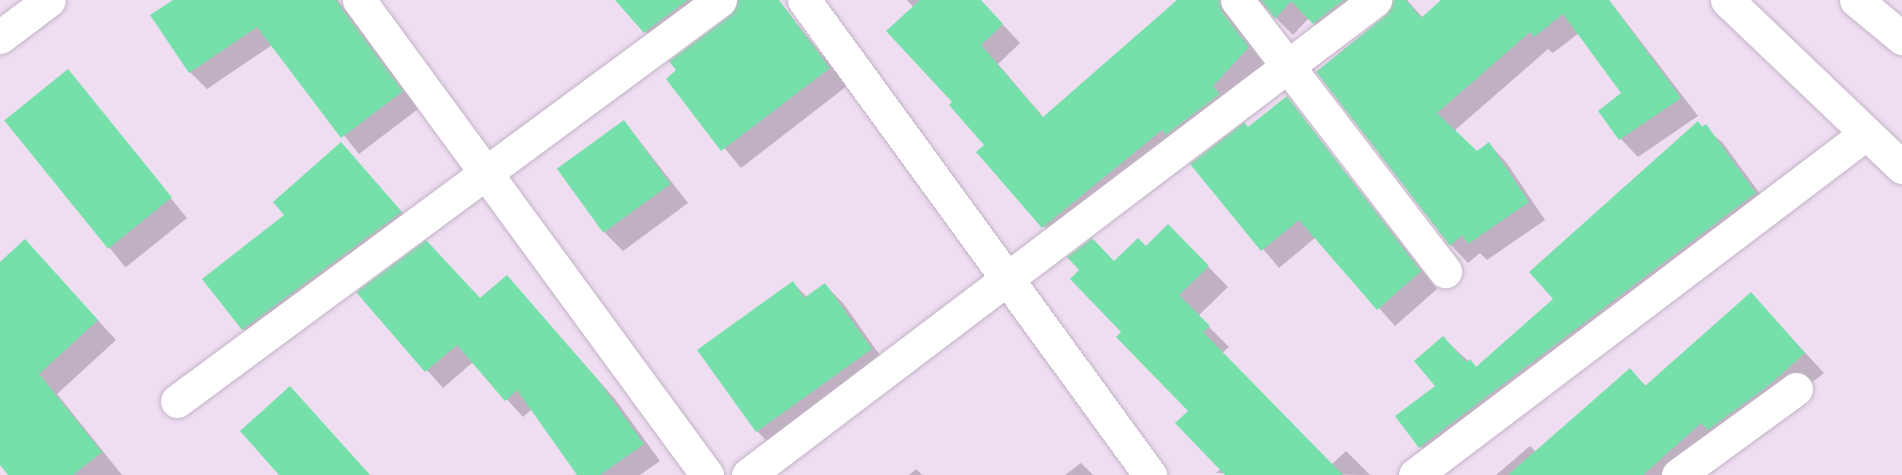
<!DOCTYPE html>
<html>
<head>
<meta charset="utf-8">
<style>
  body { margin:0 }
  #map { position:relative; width:1902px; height:475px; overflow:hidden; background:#efdef2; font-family:"Work Sans",sans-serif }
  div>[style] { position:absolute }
  .shadow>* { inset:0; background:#0003; transform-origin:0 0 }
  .building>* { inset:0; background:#76e0aa; transform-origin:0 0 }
  .roads { filter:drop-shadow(0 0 2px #c3b3c6) drop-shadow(0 0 2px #c3b3c6) }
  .minor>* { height:33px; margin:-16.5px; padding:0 16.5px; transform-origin:16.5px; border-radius:16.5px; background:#fff }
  span { translate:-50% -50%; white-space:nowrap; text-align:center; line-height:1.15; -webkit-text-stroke:6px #efdef2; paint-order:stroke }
</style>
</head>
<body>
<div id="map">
  <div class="shadow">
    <div style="clip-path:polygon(176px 0,338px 0,418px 109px,359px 154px,272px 45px,207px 89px,190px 72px,152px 16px)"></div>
    <div style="clip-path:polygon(617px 0,778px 0,847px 86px,741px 168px,668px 79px,679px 71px,671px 61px,738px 9px,738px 1px,728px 2px,663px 50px)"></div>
    <div style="clip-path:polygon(907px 0,980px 0,1020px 43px,998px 64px,1044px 118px,1179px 0,1251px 0,1236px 22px,1266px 65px,1061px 245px,978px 153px,986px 145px,954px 102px,914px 8px)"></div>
    <div style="clip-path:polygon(1258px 0,1388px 0,1331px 40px,1309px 18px,1293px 35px)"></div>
    <div style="clip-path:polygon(1395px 0,1407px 0,1423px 18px,1445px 0,1609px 0,1698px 116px,1638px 157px,1621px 139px,1623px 93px,1579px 33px,1553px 53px,1548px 49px,1454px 131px,1477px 152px,1489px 144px,1506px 162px,1545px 220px,1487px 260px,1480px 253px,1468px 263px,1451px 245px,1388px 15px)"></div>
    <div style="left:68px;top:71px;width:189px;height:79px;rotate:51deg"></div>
    <div style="clip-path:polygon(1287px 98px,1437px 289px,1395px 326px,1316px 237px,1279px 268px,1192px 164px,1249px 129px)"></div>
    <div style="clip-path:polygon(624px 121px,688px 203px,623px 251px,605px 233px)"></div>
    <div style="clip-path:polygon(1698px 123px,1722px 142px,1772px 210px,1435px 461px,1418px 444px,1438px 386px,1443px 338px,1476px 368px,1555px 299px)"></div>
    <div style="clip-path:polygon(341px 144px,419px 231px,261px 347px,243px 329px,286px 215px)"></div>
    <div style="clip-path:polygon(25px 241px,116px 340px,57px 394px,122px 475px,10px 475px,0 462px,0 264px)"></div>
    <div style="clip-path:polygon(1188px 246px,1228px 287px,1198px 316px,1229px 347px,1222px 353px,1331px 465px,1346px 451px,1370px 475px,1216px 473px,1221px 469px,1115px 263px,1146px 249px)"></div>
    <div style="clip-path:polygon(507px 277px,615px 399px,660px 461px,640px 475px,579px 475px,532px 409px,523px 417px,473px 362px,443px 388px,358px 293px,481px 300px)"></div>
    <div style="clip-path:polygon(793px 283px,807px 297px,825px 285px,843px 303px,889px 368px,775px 449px,757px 431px)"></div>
    <div style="clip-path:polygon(1751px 294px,1824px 373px,1728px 449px,1685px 475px,1496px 475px,1530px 446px,1536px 452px,1630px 370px,1647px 387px)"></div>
    <div style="clip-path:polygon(1081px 463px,1093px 475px,1065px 475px)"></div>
    <div style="clip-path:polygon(916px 469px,922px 475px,909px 475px)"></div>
  </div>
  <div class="building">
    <div style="clip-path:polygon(173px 0,336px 0,403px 91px,341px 138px,257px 27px,189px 73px,150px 15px)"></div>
    <div style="clip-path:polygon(615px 0,688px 0,644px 33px)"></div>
    <div style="clip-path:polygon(738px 0,779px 0,830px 68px,721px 151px,666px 79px,676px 70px,669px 61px,731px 15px)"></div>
    <div style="clip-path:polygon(920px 0,981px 0,1003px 24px,981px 45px,1043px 117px,1177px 0,1219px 0,1222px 11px,1249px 47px,1213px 86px,1220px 94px,1166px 135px,1162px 130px,1042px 228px,976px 152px,984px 145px,949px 105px,952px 102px,886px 31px)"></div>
    <div style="clip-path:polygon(1261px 0,1344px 0,1313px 24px,1291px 1px,1275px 19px)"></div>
    <div style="clip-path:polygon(1393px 0,1406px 0,1421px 18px,1441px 0,1609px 0,1681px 98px,1619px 140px,1598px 111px,1621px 93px,1563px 14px,1534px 37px,1530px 32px,1437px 113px,1477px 151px,1489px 142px,1529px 202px,1468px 244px,1462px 235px,1450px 246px,1316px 72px,1386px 15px)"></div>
    <div style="left:68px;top:69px;width:165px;height:82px;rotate:51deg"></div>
    <div style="clip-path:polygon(1287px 96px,1421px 271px,1377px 310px,1299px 220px,1261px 251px,1190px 164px,1244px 122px,1248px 127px)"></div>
    <div style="left:624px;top:120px;width:79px;height:83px;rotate:54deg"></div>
    <div style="clip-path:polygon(1698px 121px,1702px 127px,1706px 124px,1756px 193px,1419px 448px,1395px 416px,1435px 386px,1414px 361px,1443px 336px,1466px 362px,1470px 359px,1476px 367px,1553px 299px,1529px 272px)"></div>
    <div style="clip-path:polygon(341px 142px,402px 212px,242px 330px,202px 279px,284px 215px,273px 202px)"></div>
    <div style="clip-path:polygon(1168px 224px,1209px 266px,1179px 295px,1210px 326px,1203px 332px,1343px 475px,1225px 475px,1175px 423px,1188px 411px,1116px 337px,1121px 332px,1070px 279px,1079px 270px,1067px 257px,1092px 238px,1114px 261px,1138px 238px,1146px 246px)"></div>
    <div style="clip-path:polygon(25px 239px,98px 320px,39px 374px,102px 452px,73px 475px,8px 475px,0 465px,0 262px)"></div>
    <div style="clip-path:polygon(426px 240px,480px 298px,507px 275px,598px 380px,644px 444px,600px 475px,577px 475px,517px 390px,505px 401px,457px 345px,425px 372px,356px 292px)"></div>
    <div style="clip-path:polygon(793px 281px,804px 298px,825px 283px,872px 349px,756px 432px,697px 350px)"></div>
    <div style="clip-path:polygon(1751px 292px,1805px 353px,1767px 387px,1708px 430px,1701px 423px,1643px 475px,1508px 475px,1630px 368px,1645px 386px)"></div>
    <div style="clip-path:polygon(290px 386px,370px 475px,279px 475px,240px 431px)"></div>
  </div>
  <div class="roads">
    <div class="minor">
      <div style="left:359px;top:0;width:589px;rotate:53.77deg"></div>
      <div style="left:804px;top:0;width:588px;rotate:53.93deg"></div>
      <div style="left:1237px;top:0;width:342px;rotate:52.5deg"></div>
      <div style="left:1727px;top:0;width:242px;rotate:43.7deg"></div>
      <div style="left:1856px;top:0;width:60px;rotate:39.6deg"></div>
      <div style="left:0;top:37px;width:61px;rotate:-37.1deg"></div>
      <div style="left:177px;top:401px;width:675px;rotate:-36.45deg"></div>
      <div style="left:748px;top:475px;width:787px;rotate:-37.15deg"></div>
      <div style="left:1415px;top:475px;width:563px;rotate:-37.13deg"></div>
      <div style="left:1678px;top:475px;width:146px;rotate:-36.1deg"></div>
    </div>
  </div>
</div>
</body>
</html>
